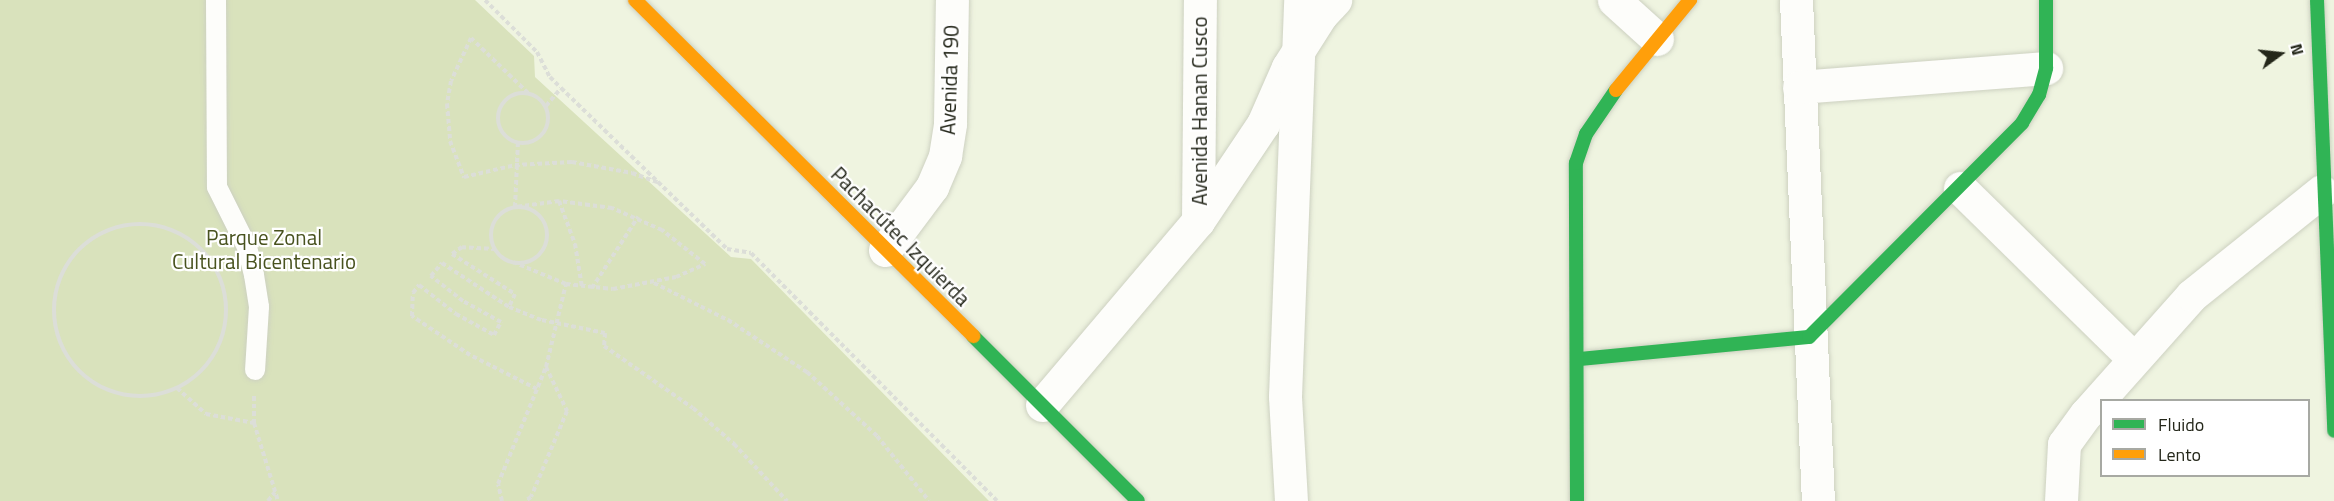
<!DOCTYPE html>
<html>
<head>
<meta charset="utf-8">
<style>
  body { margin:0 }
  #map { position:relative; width:2334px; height:501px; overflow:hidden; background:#eff4e0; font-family:"Titillium Web",sans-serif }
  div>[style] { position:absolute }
  .green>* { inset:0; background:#d9e2bc }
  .path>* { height:4px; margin-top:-2px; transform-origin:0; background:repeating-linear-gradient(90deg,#dcded8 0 4.5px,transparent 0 7.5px) }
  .path>.ring { margin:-2px; padding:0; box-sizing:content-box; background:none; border:4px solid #dcded8; border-radius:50% }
  .roads { filter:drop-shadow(0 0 2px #cdd1c1) drop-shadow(0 0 2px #cdd1c1) }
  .lane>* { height:20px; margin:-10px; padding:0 10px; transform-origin:10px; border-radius:10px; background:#fdfdfa }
  .street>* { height:33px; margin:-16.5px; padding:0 16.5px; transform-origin:16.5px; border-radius:16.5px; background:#fdfdfa }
  .fast>* { height:14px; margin:-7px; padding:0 7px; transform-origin:7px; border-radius:7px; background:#30b455 }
  .slow>* { height:14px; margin:-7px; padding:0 7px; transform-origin:7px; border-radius:7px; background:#ff9f0a }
  span { translate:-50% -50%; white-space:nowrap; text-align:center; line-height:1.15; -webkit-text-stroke:4.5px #fff; paint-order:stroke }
  .street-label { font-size:21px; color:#24271a }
  .park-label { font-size:21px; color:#48521e }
  .legend { position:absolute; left:2100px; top:399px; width:210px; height:78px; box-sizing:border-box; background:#fff; border:2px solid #a7a9a3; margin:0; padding:8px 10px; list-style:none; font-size:18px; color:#24271a }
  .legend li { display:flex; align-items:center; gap:12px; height:30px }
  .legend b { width:30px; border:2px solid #a7a9a3 }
  .north { position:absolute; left:2250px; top:24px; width:60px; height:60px; -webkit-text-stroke:4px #fff; paint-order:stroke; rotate:75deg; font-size:16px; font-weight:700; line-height:24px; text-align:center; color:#24271a }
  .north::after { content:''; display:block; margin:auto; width:21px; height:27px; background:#24271a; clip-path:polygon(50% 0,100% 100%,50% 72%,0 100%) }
</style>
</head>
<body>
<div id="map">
  <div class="green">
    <div style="clip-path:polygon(0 0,475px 0,534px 56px,535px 77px,731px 257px,751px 259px,989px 501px,0 501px)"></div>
  </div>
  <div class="path">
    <div style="left:485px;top:0;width:74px;rotate:45deg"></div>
    <div style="left:537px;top:52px;width:28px;rotate:63deg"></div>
    <div style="left:550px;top:77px;width:16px;rotate:45deg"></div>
    <div style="left:561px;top:88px;width:231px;rotate:44.1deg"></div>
    <div style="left:727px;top:249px;width:24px;rotate:9deg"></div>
    <div style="left:751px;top:253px;width:349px;rotate:45.2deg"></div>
    <div style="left:528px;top:93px;width:79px;rotate:-136deg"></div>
    <div style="left:471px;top:38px;width:47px;rotate:114.9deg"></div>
    <div style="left:451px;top:81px;width:23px;rotate:100deg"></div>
    <div style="left:447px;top:104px;width:37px;rotate:85deg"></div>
    <div style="left:450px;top:141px;width:39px;rotate:69deg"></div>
    <div style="left:464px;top:177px;width:52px;rotate:-13.2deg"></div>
    <div style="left:515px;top:165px;width:57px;rotate:-3deg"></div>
    <div style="left:572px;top:162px;width:61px;rotate:10.4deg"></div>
    <div style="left:632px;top:173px;width:27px;rotate:20deg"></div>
    <div class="ring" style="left:498px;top:93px;width:46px;height:46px"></div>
    <div style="left:546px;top:106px;width:23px;rotate:-50deg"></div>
    <div style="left:559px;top:201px;width:46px;rotate:69.6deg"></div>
    <div style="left:575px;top:244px;width:44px;rotate:80.8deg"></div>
    <div class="ring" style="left:491px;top:207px;width:52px;height:52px"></div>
    <div class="ring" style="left:54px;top:224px;width:168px;height:168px"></div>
    <div style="left:496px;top:249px;width:34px;rotate:-177deg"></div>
    <div style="left:462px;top:247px;width:12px;rotate:145deg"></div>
    <div style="left:452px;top:254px;width:75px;rotate:32.4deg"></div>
    <div style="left:515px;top:294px;width:14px;rotate:115deg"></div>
    <div style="left:513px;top:262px;width:57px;rotate:22.5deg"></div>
    <div style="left:566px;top:284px;width:47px;rotate:6.1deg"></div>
    <div style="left:613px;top:289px;width:64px;rotate:-10.8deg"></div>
    <div style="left:676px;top:277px;width:32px;rotate:-24deg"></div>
    <div style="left:705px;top:264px;width:55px;rotate:-141.7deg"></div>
    <div style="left:662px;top:230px;width:55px;rotate:-156.3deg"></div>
    <div style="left:612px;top:208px;width:53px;rotate:-172.5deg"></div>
    <div style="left:559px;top:201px;width:44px;rotate:172.2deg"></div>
    <div style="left:515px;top:207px;width:65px;rotate:-87.4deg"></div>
    <div style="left:654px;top:283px;width:83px;rotate:26.6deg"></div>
    <div style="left:728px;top:320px;width:95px;rotate:33.4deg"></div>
    <div style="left:807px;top:372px;width:95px;rotate:42.4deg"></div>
    <div style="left:877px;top:436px;width:83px;rotate:51.3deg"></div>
    <div style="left:592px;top:288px;width:85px;rotate:-57.1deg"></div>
    <div style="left:546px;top:367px;width:85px;rotate:-76.5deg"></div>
    <div style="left:177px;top:388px;width:39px;rotate:42deg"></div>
    <div style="left:206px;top:414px;width:49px;rotate:10.6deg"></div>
    <div style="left:254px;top:423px;width:82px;rotate:72.9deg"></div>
    <div style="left:537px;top:389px;width:75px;rotate:-153.1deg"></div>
    <div style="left:470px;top:355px;width:70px;rotate:-146.1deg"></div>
    <div style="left:412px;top:316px;width:23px;rotate:-88deg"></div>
    <div style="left:413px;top:293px;width:10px;rotate:-53deg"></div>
    <div style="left:419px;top:285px;width:47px;rotate:38.1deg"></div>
    <div style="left:456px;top:314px;width:43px;rotate:28.9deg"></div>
    <div style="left:494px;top:335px;width:15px;rotate:-62deg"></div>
    <div style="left:501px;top:322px;width:43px;rotate:-151.1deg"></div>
    <div style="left:463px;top:301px;width:41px;rotate:-142deg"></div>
    <div style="left:431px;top:276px;width:17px;rotate:-50deg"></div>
    <div style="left:442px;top:263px;width:80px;rotate:33.3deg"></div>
    <div style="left:509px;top:307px;width:35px;rotate:22deg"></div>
    <div style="left:542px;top:320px;width:64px;rotate:11.7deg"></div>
    <div style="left:605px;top:333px;width:13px;rotate:94deg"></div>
    <div style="left:604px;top:346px;width:108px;rotate:34.9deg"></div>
    <div style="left:693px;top:408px;width:55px;rotate:41.3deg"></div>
    <div style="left:734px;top:444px;width:78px;rotate:47.1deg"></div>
    <div style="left:254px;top:423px;width:29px;rotate:-90deg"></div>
    <div style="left:268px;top:501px;width:11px;rotate:-52deg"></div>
    <div style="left:502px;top:501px;width:17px;rotate:-103deg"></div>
    <div style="left:498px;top:484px;width:126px;rotate:-67.7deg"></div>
    <div style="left:546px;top:367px;width:49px;rotate:64.5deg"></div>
    <div style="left:567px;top:411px;width:93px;rotate:112.7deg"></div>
    <div style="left:531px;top:497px;width:7px;rotate:146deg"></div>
  </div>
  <div class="roads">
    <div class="lane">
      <div style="left:216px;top:0;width:187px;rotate:89.7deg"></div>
      <div style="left:217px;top:187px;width:67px;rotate:63.4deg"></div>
      <div style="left:247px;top:247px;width:29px;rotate:76deg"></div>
      <div style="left:254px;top:275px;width:32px;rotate:81deg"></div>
      <div style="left:259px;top:307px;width:63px;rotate:93.6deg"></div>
    </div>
    <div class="street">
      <div style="left:1614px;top:0;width:58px;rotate:42.2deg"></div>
      <div style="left:1796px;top:0;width:501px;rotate:87.49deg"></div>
      <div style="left:1799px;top:87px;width:248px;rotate:-4.4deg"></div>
      <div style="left:1960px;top:188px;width:244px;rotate:44.5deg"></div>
      <div style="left:1198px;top:221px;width:221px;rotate:-89.5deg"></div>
      <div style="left:885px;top:250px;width:79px;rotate:-53.3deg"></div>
      <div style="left:932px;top:187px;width:34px;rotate:-67deg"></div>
      <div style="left:945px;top:156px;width:33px;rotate:-81deg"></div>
      <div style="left:950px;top:123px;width:123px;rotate:-89.1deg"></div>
      <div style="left:1042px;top:405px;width:241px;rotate:-49.7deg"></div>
      <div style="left:1198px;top:221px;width:117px;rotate:-56.2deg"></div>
      <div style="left:1263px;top:124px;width:62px;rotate:-66.3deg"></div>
      <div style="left:1288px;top:67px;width:62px;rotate:-57.6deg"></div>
      <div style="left:1321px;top:15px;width:21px;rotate:-47deg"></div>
      <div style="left:1291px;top:501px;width:105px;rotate:-93.3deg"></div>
      <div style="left:1285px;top:396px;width:396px;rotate:-87.8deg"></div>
      <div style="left:2061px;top:501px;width:57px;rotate:-87deg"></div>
      <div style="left:2064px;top:444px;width:37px;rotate:-54deg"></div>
      <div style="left:2086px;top:414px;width:159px;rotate:-48.3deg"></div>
      <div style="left:2192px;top:295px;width:166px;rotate:-38.7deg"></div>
    </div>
    <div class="fast">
      <div style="left:2317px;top:0;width:431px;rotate:87.7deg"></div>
      <div style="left:973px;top:336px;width:233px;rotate:45deg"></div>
      <div style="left:1579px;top:359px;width:231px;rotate:-5.5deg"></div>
      <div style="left:1809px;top:337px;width:302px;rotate:-45.1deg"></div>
      <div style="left:2022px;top:123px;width:33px;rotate:-59deg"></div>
      <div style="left:2039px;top:95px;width:28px;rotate:-75deg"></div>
      <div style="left:2046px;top:68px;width:68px;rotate:-90deg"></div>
      <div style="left:1577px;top:501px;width:338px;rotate:-90.2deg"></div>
      <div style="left:1576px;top:163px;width:31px;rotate:-71deg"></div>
      <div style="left:1586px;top:134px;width:53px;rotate:-55.7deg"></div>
    </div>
    <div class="slow">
      <div style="left:635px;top:0;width:477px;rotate:44.8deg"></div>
      <div style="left:1616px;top:90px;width:117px;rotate:-50.6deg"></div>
    </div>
  </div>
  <div class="street-label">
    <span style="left:949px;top:80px;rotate:-88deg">Avenida 190</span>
    <span style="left:1199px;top:111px;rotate:-90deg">Avenida Hanan Cusco</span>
    <span style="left:901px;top:236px;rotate:45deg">Pachacútec Izquierda</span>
  </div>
  <div class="park-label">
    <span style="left:264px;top:249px">Parque Zonal<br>Cultural Bicentenario</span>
  </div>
  <ul class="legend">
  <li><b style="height:8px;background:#30b455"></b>Fluido</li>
  <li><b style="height:8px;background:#ff9f0a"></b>Lento</li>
  </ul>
  <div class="north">N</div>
</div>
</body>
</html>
